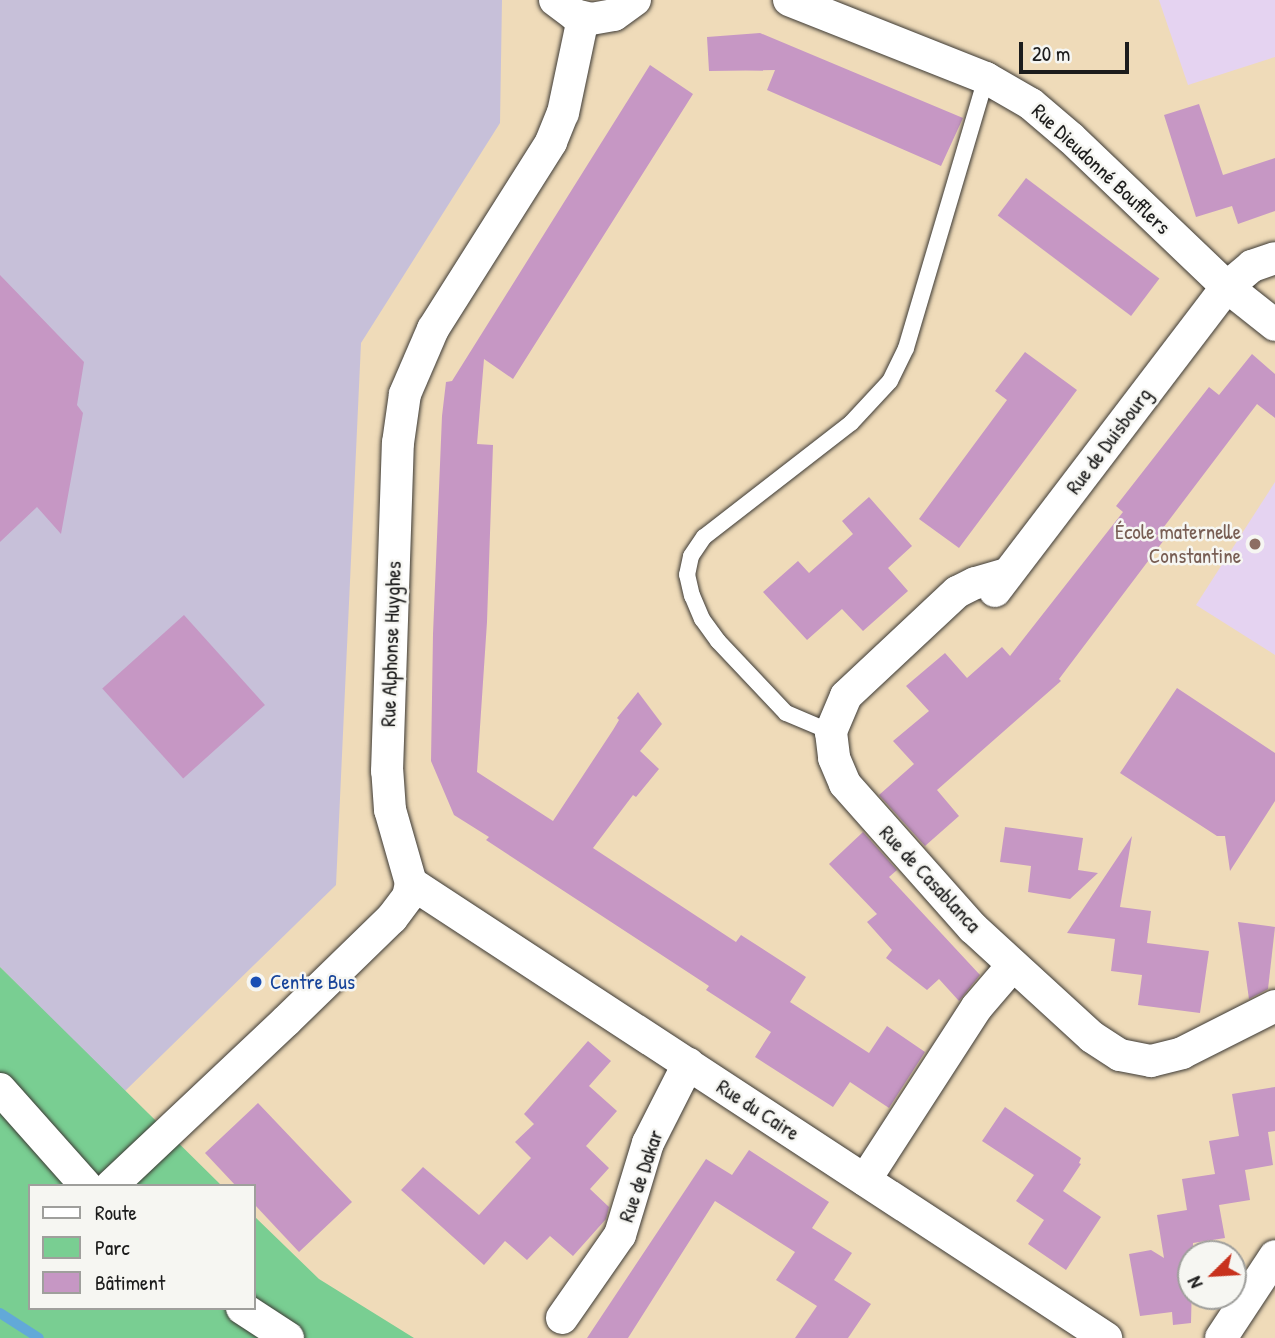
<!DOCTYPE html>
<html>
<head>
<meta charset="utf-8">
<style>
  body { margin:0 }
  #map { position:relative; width:1275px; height:1338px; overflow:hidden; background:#efdbb9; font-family:"Patrick Hand",sans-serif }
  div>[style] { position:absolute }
  .built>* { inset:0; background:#e5d3f1 }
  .industrial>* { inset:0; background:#c7c0d9 }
  .green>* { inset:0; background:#79ce92 }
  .stream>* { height:10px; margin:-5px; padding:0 5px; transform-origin:5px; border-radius:5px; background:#62a9d8 }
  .building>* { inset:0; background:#c697c4; transform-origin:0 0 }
  .roads { filter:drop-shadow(0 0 2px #3c3934) drop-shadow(0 0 2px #3c3934) }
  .service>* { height:16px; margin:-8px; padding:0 8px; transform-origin:8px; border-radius:8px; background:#fff }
  .minor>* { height:32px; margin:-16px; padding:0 16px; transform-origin:16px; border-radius:16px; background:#fff }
  .dots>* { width:19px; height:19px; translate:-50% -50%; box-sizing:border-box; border:4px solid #f6f6f2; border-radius:50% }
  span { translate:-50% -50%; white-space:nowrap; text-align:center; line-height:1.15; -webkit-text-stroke:5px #f6f6f2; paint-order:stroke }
  .street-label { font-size:21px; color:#1c1c1c }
  .education-label { font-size:21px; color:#785e54 }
  .right { translate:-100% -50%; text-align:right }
  .transit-label { font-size:21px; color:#164399 }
  .left { translate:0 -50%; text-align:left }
  .legend { position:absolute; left:28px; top:1184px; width:228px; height:126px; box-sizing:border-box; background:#f6f6f2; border:2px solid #9f9f9c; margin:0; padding:9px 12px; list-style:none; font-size:21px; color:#1c1c1c }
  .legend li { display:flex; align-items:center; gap:14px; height:35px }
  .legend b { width:35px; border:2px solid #9f9f9c }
  .north { position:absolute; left:1177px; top:1240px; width:70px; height:70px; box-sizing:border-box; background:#f6f6f2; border:2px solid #9f9f9c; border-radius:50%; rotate:246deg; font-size:19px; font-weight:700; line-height:28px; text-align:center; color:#1c1c1c }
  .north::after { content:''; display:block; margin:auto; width:24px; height:32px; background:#c8321e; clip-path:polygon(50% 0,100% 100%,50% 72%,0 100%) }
  .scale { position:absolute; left:1019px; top:42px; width:110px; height:32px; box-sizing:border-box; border:4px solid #1c1c1c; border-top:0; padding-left:9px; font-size:21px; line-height:24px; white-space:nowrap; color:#1c1c1c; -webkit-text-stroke:5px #f6f6f2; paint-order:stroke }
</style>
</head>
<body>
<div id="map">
  <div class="built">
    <div style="clip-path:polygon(1159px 0,1275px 0,1275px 57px,1188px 85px)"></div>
    <div style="clip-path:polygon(1275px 482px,1275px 655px,1196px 605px)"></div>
  </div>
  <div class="industrial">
    <div style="clip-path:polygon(0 0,502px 0,500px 123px,361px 343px,336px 885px,124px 1092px,0 967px)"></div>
  </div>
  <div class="green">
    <div style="clip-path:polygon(0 967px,222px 1186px,30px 1186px,30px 1308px,254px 1308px,254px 1216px,319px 1279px,414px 1338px,0 1338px)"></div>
  </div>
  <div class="stream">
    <div style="left:0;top:1313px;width:46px;rotate:32.7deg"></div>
  </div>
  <div class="building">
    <div style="clip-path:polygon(760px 33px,963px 118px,941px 166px,767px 90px,775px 70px,709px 71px,707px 37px)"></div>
    <div style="clip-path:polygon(650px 65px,693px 94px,513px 379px,484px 359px,477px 444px,493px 445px,487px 622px,477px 772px,553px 821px,613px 730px,619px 720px,617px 718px,638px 692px,662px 724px,640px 751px,659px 769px,636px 797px,633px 795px,593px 848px,736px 942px,741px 935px,806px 977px,790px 1002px,869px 1053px,887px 1026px,925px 1052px,889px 1108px,850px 1082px,833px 1107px,755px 1057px,771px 1032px,706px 990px,709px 986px,486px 840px,489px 837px,454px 815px,431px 761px,433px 634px,442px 416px,446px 382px,452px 381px)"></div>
    <div style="clip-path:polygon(1199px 104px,1223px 175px,1275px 158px,1275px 211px,1238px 224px,1232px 206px,1196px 217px,1164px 115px)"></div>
    <div style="left:1026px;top:178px;width:167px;height:47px;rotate:37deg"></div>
    <div style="clip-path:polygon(0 275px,84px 362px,77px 405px,83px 413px,61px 534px,37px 507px,0 542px)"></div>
    <div style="clip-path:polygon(1025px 352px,1077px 390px,959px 548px,919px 519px,1007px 400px,995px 391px)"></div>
    <div style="clip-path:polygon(1252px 354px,1275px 374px,1275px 418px,1257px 404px,1157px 536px,1164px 540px,1059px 679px,1061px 681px,937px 790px,959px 816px,925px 846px,879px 795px,914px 764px,893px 741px,929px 711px,906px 686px,945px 653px,967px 678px,1002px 647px,1010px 656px,1123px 512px,1116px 506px,1209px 387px,1219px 395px)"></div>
    <div style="clip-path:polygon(869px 497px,912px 546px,888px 568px,908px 591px,863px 631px,842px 609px,807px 640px,763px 592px,798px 561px,809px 573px,853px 534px,842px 521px)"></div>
    <div style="left:184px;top:615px;width:121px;height:110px;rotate:48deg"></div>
    <div style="clip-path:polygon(1177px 688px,1275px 753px,1275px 801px,1230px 871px,1225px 836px,1217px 836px,1120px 773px)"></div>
    <div style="clip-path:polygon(1005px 827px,1083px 838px,1078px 870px,1098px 873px,1070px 899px,1028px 892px,1031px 866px,1000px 862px)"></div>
    <div style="clip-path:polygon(863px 832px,897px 870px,889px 877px,980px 975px,959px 1001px,939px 979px,927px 990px,886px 958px,892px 950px,867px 922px,877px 914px,829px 864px)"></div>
    <div style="clip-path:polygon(1132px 836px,1120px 907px,1151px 911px,1147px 943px,1209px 951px,1200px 1013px,1138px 1005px,1142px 975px,1111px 971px,1115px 939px,1067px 933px)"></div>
    <div style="clip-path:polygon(1238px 922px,1275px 927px,1268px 989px,1249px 999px)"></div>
    <div style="clip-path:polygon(588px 1041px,611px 1061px,589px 1086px,617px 1111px,586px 1146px,609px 1168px,590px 1189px,609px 1207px,606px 1219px,573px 1256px,550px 1236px,527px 1260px,505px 1241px,484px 1265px,401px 1190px,423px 1167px,479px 1215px,531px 1158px,515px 1142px,534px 1124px,524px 1114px)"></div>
    <div style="clip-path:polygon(1275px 1087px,1275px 1131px,1268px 1132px,1273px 1165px,1245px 1170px,1250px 1200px,1219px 1205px,1225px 1238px,1193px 1243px,1191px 1323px,1173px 1325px,1172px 1312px,1140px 1316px,1129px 1254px,1151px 1250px,1164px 1258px,1157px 1215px,1187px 1210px,1182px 1179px,1215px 1174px,1209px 1141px,1239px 1136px,1232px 1094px)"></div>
    <div style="clip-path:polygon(258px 1103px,352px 1202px,299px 1252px,254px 1204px,254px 1186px,236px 1186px,205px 1153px)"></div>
    <div style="clip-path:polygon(1005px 1107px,1081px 1158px,1079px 1163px,1081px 1164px,1063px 1191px,1101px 1217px,1066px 1270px,1028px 1244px,1044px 1220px,1016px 1201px,1034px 1175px,982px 1141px)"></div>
    <div style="clip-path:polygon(749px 1150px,829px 1202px,812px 1228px,852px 1253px,834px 1280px,871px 1304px,848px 1338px,795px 1338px,817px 1306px,776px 1280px,795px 1252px,715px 1201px,628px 1338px,587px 1338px,706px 1159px,732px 1175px)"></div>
  </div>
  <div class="roads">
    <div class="service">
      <div style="left:831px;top:732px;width:49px;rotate:-157.1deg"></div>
      <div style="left:786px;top:713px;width:99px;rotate:-133.4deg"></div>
      <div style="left:718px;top:641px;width:27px;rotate:-126deg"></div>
      <div style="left:702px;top:619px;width:25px;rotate:-113deg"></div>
      <div style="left:692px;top:596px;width:22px;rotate:-103deg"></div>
      <div style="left:687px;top:575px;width:19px;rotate:-78deg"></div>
      <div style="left:691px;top:556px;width:23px;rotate:-56deg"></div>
      <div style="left:704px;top:537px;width:186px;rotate:-37.8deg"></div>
      <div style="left:851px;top:423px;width:57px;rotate:-47.1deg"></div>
      <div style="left:890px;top:381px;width:37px;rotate:-64deg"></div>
      <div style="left:906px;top:348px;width:282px;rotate:-73.5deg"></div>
    </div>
    <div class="minor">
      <div style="left:555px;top:0;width:25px;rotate:37deg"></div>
      <div style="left:575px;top:15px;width:16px;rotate:14deg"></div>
      <div style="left:591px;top:19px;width:23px;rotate:-10deg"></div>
      <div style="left:614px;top:15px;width:26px;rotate:-36deg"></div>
      <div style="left:789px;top:0;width:212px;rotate:21.6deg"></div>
      <div style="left:986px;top:78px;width:52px;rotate:30deg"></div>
      <div style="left:1031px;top:104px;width:52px;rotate:40.4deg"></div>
      <div style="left:1071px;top:138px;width:216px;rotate:43.7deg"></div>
      <div style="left:1227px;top:287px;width:61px;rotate:38.4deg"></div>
      <div style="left:1007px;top:574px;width:33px;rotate:164deg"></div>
      <div style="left:975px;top:583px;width:20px;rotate:153deg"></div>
      <div style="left:957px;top:592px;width:152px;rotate:136.9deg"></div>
      <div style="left:846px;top:696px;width:39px;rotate:113deg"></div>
      <div style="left:831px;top:732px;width:26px;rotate:83deg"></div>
      <div style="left:834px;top:758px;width:28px;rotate:67deg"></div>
      <div style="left:845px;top:784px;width:193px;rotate:48.4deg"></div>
      <div style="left:973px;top:928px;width:161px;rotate:42.5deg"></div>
      <div style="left:1092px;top:1037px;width:33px;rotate:33deg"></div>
      <div style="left:1120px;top:1055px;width:32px;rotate:11deg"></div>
      <div style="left:1151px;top:1061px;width:32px;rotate:-14deg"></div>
      <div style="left:1182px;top:1053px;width:104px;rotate:-26.8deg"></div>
      <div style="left:995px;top:591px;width:382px;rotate:-52.7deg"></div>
      <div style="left:1227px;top:287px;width:33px;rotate:-40deg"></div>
      <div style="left:1252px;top:266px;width:24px;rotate:-19deg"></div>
      <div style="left:411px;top:883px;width:831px;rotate:33.21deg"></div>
      <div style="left:0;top:1089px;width:130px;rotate:48.4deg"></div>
      <div style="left:865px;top:1180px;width:206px;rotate:-57.1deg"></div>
      <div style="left:977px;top:1007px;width:55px;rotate:-49.4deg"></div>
      <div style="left:111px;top:1186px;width:241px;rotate:-43.3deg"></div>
      <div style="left:286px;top:1021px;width:148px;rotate:-44.2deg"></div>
      <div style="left:392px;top:918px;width:26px;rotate:-53deg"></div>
      <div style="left:408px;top:897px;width:14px;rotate:-78deg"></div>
      <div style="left:411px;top:883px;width:76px;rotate:-106deg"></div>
      <div style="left:390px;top:810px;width:39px;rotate:-94deg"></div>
      <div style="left:387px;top:771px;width:328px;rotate:-88.1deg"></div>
      <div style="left:398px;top:443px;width:49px;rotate:-81.9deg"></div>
      <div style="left:405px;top:394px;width:71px;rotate:-66.7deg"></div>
      <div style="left:433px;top:329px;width:221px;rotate:-57.7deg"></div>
      <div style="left:551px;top:142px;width:31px;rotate:-68deg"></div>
      <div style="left:563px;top:113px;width:97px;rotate:-78.1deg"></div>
      <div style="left:242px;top:1308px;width:55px;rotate:33.1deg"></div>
      <div style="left:562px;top:1318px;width:101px;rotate:-55.1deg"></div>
      <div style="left:620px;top:1235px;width:96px;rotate:-73.1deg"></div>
      <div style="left:648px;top:1143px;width:89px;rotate:-63.1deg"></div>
      <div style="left:1221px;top:1338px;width:98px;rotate:-56.6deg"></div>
    </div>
  </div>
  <div class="dots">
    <div style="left:1255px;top:544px;background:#8d6e63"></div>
    <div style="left:256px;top:982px;background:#1a4fb4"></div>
  </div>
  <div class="street-label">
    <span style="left:1101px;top:169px;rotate:43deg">Rue Dieudonné Boufflers</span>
    <span style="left:1109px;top:441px;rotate:-53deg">Rue de Duisbourg</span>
    <span style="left:391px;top:644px;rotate:-88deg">Rue Alphonse Huyghes</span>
    <span style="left:930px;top:879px;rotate:47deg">Rue de Casablanca</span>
    <span style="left:758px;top:1110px;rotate:33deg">Rue du Caire</span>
    <span style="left:641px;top:1176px;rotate:-71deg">Rue de Dakar</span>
  </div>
  <div class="education-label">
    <span class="right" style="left:1241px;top:544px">École maternelle<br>Constantine</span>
  </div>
  <div class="transit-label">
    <span class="left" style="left:270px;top:982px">Centre Bus</span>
  </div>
  <ul class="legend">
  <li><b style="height:9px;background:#fff"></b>Route</li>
  <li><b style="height:19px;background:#79ce92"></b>Parc</li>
  <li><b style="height:19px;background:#c697c4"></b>Bâtiment</li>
  </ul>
  <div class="north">N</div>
  <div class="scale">20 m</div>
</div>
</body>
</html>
